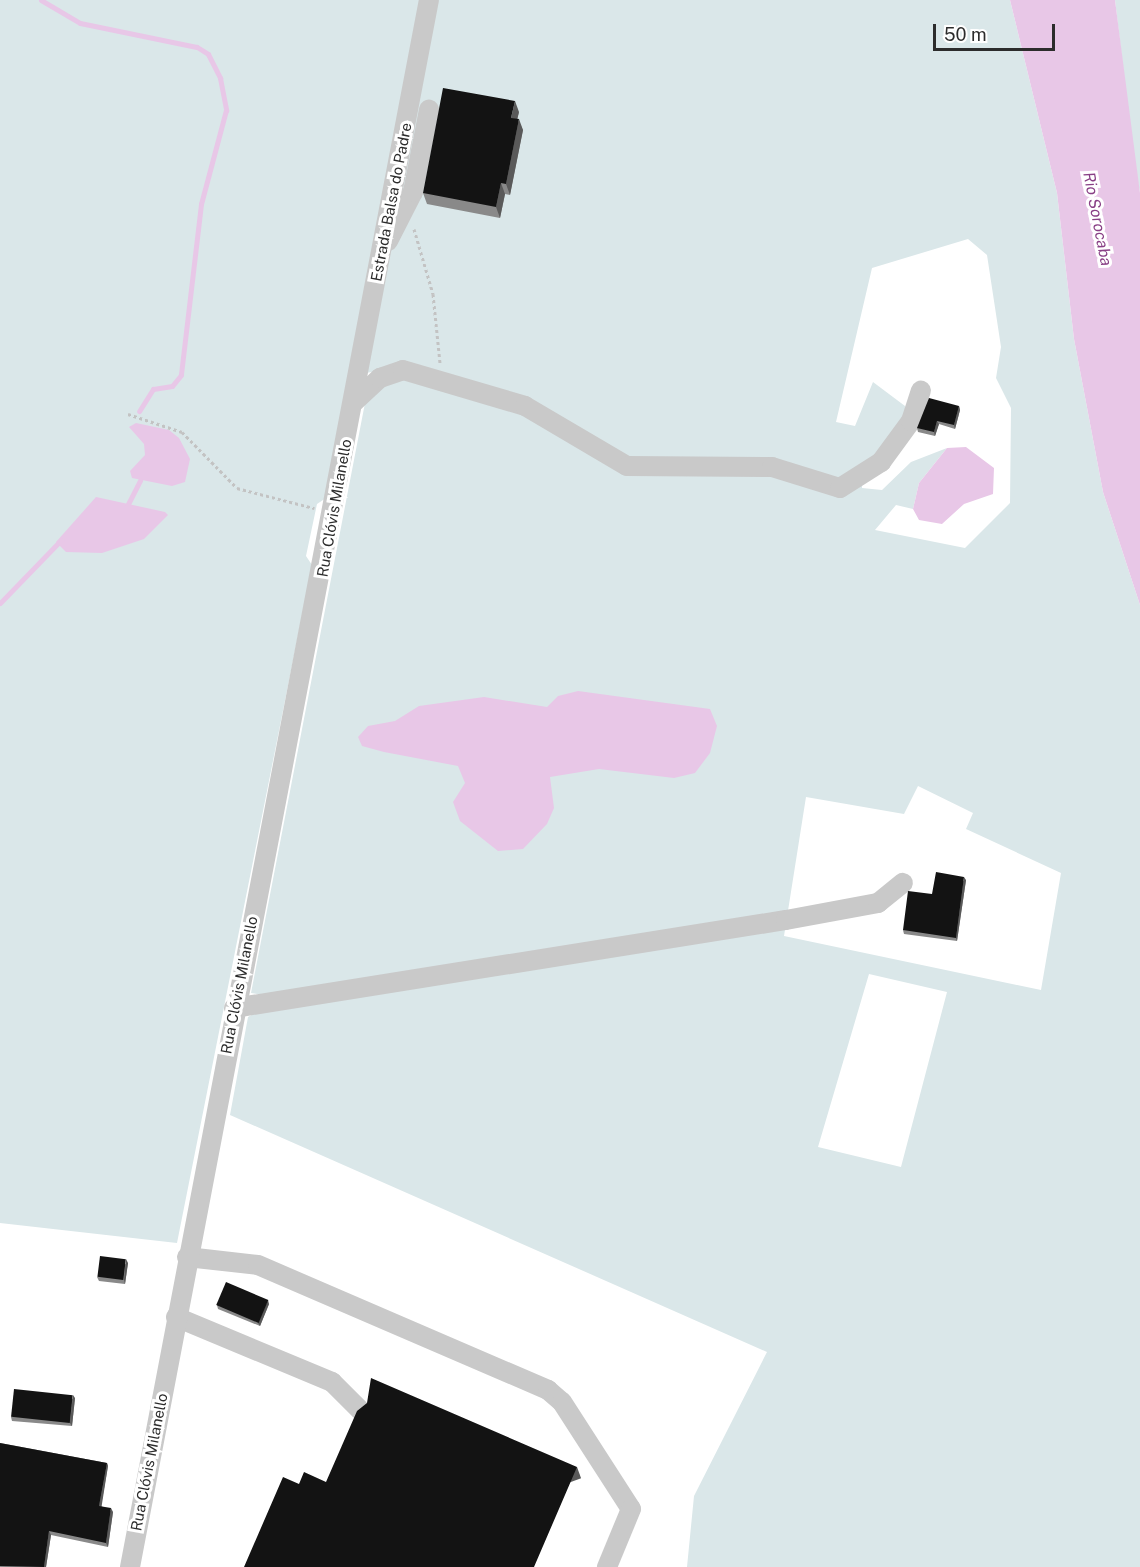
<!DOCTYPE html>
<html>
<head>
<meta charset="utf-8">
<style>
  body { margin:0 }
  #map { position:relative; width:1140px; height:1567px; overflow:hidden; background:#fff; font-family:"Public Sans",sans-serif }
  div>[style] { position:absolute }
  .green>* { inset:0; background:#dae7e9 }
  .water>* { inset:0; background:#e8c7e7 }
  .stream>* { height:5px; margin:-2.5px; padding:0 2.5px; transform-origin:2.5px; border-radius:2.5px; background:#e8c7e7 }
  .path>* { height:3px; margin-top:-1.5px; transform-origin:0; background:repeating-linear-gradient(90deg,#c3c3c3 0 3px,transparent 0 6px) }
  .minor>* { height:20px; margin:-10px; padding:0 10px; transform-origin:10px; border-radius:10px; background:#c9c9c9 }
  .wall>* { inset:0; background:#898989 }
  .shaded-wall>* { inset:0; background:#5a5a5a; transform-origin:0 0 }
  .building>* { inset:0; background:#131313; transform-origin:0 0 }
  span { translate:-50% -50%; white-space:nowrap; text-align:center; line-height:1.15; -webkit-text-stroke:6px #fff; paint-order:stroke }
  .street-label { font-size:15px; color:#2c2c2c }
  .water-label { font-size:16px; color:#894086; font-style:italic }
  .scale { position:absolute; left:933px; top:24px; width:122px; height:27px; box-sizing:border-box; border:3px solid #2c2c2c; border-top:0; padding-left:8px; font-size:18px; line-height:21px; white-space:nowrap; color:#2c2c2c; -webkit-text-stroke:4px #fff; paint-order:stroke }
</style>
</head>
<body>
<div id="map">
  <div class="green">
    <div style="clip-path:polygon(0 0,423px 0,326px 498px,317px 504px,306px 556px,312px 565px,177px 1243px,0 1223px)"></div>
    <div style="clip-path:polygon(evenodd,434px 0,1010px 0,1057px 193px,1074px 339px,1103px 492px,1140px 605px,1140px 1567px,687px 1567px,694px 1496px,767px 1352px,230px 1115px,248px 1017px,264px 1008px,264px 995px,251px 993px,365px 403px,389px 369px,366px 373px,434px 0,968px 239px,987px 255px,1001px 347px,996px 378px,1011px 408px,1010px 503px,965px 548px,875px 530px,896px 505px,913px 509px,919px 483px,947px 448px,911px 462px,882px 490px,862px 488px,862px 468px,908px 418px,905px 406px,873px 382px,855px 426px,836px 422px,872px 268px,968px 239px,434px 0,918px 786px,973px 813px,966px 829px,1061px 873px,1041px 990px,784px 936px,806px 797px,904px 814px,918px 786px,434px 0,869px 974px,947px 992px,901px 1167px,818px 1147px,869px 974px)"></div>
    <div style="clip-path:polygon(1115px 0,1140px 0,1140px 193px,1135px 167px)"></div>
  </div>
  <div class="water">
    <div style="clip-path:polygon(1010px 0,1115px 0,1140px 193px,1140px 605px,1103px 492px,1074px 339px,1057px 193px)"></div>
    <div style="clip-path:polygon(136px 423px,169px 430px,179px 438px,190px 459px,185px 482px,172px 486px,132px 478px,130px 471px,145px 455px,144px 444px,129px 427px)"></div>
    <div style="clip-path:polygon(966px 447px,994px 468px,993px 494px,964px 504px,942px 524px,919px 520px,913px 509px,919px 483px,947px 448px)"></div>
    <div style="clip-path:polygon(96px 497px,165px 512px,168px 515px,144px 539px,102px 553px,66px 552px,56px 542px)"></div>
    <div style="clip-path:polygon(578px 691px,710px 709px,717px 726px,710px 753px,695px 773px,674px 778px,599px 769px,550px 777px,554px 808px,547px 824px,523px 849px,498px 851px,460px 821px,453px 802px,465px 783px,458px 766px,384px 752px,362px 746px,358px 737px,368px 726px,395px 721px,419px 706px,484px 697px,547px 707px,558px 696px)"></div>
  </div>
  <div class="stream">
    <div style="left:41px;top:0;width:45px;rotate:30.5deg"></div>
    <div style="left:80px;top:23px;width:119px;rotate:11.6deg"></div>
    <div style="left:197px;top:47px;width:13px;rotate:32deg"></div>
    <div style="left:208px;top:54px;width:27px;rotate:63deg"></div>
    <div style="left:220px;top:78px;width:33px;rotate:79deg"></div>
    <div style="left:226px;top:110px;width:97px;rotate:104.9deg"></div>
    <div style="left:201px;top:204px;width:172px;rotate:96.7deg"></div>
    <div style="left:181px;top:375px;width:14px;rotate:129deg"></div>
    <div style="left:172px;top:386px;width:19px;rotate:171deg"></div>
    <div style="left:153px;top:389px;width:26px;rotate:122deg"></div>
    <div style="left:126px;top:508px;width:31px;rotate:-63deg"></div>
    <div style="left:0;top:603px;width:88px;rotate:-45.9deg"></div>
  </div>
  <div class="path">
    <div style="left:414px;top:229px;width:68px;rotate:73.7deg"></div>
    <div style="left:433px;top:294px;width:69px;rotate:84.2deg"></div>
    <div style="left:128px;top:414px;width:57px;rotate:18.4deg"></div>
    <div style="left:182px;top:432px;width:78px;rotate:45.5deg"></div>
    <div style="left:237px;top:488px;width:80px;rotate:14.6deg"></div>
  </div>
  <div class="minor">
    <div style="left:388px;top:241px;width:55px;rotate:-63deg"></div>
    <div style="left:413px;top:192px;width:84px;rotate:-79deg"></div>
    <div style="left:353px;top:403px;width:37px;rotate:-43deg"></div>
    <div style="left:380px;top:378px;width:24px;rotate:-19deg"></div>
    <div style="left:403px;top:370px;width:127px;rotate:16.4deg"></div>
    <div style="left:525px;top:406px;width:118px;rotate:30.5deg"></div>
    <div style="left:627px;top:466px;width:145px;rotate:0.4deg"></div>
    <div style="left:772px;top:467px;width:71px;rotate:17.2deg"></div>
    <div style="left:840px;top:488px;width:49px;rotate:-32.4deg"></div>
    <div style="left:881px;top:462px;width:51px;rotate:-53.8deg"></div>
    <div style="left:911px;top:421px;width:32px;rotate:-72deg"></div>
    <div style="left:234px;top:1008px;width:559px;rotate:-9.06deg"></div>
    <div style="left:786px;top:920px;width:94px;rotate:-10.5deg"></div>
    <div style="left:878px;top:903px;width:32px;rotate:-39deg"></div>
    <div style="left:187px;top:1257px;width:71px;rotate:6.4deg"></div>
    <div style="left:258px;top:1265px;width:316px;rotate:23.3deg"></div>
    <div style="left:548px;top:1390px;width:18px;rotate:41deg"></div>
    <div style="left:562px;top:1402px;width:127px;rotate:57.2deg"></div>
    <div style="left:631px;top:1509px;width:63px;rotate:112.5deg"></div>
    <div style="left:176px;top:1317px;width:169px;rotate:22.6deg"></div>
    <div style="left:332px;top:1382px;width:40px;rotate:45deg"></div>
    <div style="left:130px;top:1567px;width:1595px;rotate:-79.2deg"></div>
  </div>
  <div class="wall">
    <div style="clip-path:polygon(519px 112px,517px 119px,523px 130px,510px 195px,505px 194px,500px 218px,427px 204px,423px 193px)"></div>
    <div style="clip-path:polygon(959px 406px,960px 410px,955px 429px,939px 424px,935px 436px,918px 432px,917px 428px)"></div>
    <div style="clip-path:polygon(966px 880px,957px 941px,904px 934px,903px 930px,932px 894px)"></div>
    <div style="clip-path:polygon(128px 1263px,125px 1284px,99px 1281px,97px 1277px)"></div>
    <div style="clip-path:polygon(269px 1304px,260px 1326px,218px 1309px,217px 1305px)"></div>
    <div style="clip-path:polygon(75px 1398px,72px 1426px,12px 1421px,11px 1417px)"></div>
    <div style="clip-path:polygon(0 1443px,107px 1463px,108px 1466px,101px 1506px,113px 1512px,108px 1547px,51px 1535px,46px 1567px,0 1567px)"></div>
  </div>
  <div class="shaded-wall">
    <div style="clip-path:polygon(515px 101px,519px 112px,515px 129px,511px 118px)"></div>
    <div style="clip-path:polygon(519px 119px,523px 130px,510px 195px,506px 184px)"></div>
    <div style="clip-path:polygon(501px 183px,505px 194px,500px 218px,496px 207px)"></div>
    <div style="clip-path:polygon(959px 406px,960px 410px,955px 429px,954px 425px)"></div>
    <div style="clip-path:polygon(937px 421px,939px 424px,935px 436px,934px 432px)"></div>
    <div style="clip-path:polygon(964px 877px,966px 880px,957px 941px,956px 938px)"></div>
    <div style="clip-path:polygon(126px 1259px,128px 1263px,125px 1284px,124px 1280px)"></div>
    <div style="clip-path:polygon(268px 1300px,269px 1304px,260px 1326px,258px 1323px)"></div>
    <div style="clip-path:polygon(73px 1395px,75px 1398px,72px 1426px,70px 1423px)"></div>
    <div style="clip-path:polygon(107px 1463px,108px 1466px,101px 1510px,99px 1506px)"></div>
    <div style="left:577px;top:1467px;width:12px;height:109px;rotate:70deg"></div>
    <div style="clip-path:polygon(111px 1508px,113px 1512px,108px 1547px,106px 1543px)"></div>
    <div style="clip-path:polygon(49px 1531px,51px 1535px,46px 1567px,44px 1567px)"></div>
  </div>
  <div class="building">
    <div style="clip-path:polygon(443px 88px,515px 101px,511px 118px,519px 119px,506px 184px,501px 183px,496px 207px,423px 193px)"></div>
    <div style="clip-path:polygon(929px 398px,959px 406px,954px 425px,937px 421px,934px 432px,917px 428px)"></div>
    <div style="clip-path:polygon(936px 872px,964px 877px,956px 938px,903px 930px,908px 891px,932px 894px)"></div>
    <div style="left:100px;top:1256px;width:26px;height:21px;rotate:7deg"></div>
    <div style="left:226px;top:1282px;width:46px;height:25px;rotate:23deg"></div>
    <div style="clip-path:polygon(371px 1378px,577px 1467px,534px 1567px,244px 1567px,283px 1477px,299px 1484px,304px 1472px,326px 1482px,357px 1411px,367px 1403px)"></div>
    <div style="left:14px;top:1389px;width:59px;height:28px;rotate:6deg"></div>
    <div style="clip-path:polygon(0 1443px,107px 1463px,99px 1506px,111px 1508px,106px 1543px,49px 1531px,44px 1567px,0 1566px)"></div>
  </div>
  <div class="street-label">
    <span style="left:391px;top:202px;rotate:-79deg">Estrada Balsa do Padre</span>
    <span style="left:334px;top:508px;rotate:-80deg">Rua Clóvis Milanello</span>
    <span style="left:239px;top:985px;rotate:-79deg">Rua Clóvis Milanello</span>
    <span style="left:149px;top:1462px;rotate:-79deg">Rua Clóvis Milanello</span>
  </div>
  <div class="water-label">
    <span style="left:1097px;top:219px;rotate:79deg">Rio Sorocaba</span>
  </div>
  <div class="scale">50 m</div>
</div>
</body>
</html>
